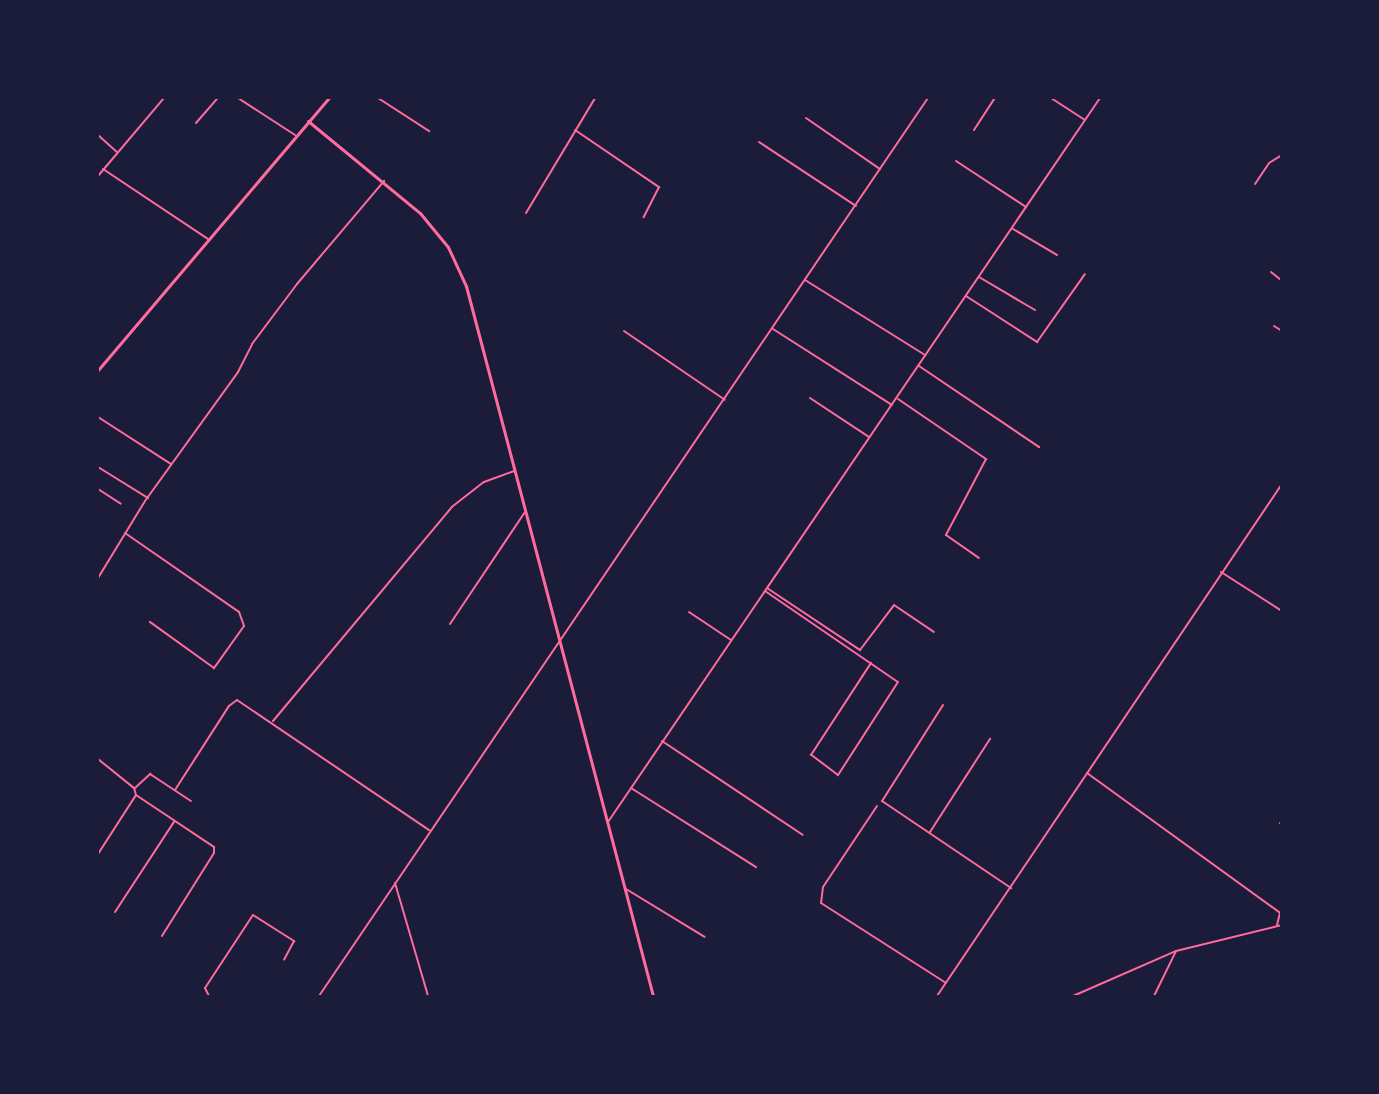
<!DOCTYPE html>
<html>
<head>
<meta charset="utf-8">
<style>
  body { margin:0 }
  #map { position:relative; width:1379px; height:1094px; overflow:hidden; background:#1b1b3a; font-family:Quicksand,sans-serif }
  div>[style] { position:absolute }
  .minor>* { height:2px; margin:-1px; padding:0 1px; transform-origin:1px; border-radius:1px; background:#ff6b9d }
  .tertiary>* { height:3px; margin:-1.5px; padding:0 1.5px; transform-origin:1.5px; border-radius:1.5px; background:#ff6b9d }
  span { translate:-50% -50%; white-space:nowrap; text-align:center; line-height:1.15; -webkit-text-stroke:4.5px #1b1b3a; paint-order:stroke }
  .frame { position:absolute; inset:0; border:99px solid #1b1b3a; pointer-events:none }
</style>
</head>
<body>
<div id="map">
  <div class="minor">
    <div style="left:238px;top:98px;width:68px;rotate:33deg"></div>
    <div style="left:378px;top:98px;width:61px;rotate:32.9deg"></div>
    <div style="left:1051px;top:98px;width:40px;rotate:32.9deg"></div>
    <div style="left:806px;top:118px;width:90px;rotate:34.6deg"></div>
    <div style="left:196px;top:123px;width:33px;rotate:-49deg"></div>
    <div style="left:575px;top:130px;width:102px;rotate:34.2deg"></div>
    <div style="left:659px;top:187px;width:34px;rotate:117deg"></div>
    <div style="left:974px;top:130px;width:38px;rotate:-57deg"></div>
    <div style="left:98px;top:135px;width:25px;rotate:42deg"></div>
    <div style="left:759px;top:142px;width:116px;rotate:33.4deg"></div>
    <div style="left:956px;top:161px;width:84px;rotate:33.3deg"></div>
    <div style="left:103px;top:169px;width:126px;rotate:33.7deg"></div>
    <div style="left:98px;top:176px;width:102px;rotate:-49.8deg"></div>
    <div style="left:1255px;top:184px;width:25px;rotate:-56deg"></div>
    <div style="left:1269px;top:163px;width:15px;rotate:-32deg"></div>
    <div style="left:526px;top:213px;width:134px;rotate:-59deg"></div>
    <div style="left:1013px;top:229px;width:51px;rotate:30.6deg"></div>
    <div style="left:1271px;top:272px;width:14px;rotate:39deg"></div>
    <div style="left:979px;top:277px;width:65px;rotate:30.5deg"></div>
    <div style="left:805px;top:280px;width:142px;rotate:32deg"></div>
    <div style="left:966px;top:296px;width:85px;rotate:32.9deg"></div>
    <div style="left:1037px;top:342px;width:83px;rotate:-54.8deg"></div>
    <div style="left:1274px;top:326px;width:9px;rotate:32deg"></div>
    <div style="left:773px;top:329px;width:141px;rotate:32.6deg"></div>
    <div style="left:624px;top:331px;width:122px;rotate:34.3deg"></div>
    <div style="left:919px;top:366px;width:145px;rotate:34deg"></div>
    <div style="left:810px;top:398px;width:71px;rotate:33.5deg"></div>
    <div style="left:898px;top:399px;width:107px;rotate:34.3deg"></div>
    <div style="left:986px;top:459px;width:86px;rotate:117.8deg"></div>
    <div style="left:946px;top:535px;width:40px;rotate:34.9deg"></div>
    <div style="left:98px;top:417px;width:87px;rotate:32.8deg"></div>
    <div style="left:98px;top:467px;width:59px;rotate:31.8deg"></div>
    <div style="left:98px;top:489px;width:27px;rotate:33deg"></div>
    <div style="left:98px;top:524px;width:1px;rotate:90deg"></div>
    <div style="left:125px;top:533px;width:139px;rotate:34.7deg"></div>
    <div style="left:239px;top:612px;width:15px;rotate:70deg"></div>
    <div style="left:244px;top:626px;width:52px;rotate:125.5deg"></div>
    <div style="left:214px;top:668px;width:79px;rotate:-144.3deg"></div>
    <div style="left:1221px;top:572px;width:72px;rotate:32.6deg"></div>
    <div style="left:98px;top:578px;width:90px;rotate:-58.6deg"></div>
    <div style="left:145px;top:501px;width:159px;rotate:-54.2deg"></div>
    <div style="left:238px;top:372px;width:31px;rotate:-63deg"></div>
    <div style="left:252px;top:344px;width:75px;rotate:-53.1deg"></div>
    <div style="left:297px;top:284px;width:135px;rotate:-49.8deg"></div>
    <div style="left:767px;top:588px;width:112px;rotate:33.7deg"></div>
    <div style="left:860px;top:650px;width:56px;rotate:-52.9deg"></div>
    <div style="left:894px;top:605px;width:48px;rotate:34deg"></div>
    <div style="left:765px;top:591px;width:161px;rotate:34.4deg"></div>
    <div style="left:898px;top:682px;width:111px;rotate:122.8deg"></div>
    <div style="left:838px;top:775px;width:34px;rotate:-143deg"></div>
    <div style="left:811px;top:755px;width:110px;rotate:-56.9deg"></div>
    <div style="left:689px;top:612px;width:50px;rotate:33.7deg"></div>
    <div style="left:450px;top:624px;width:135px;rotate:-56.2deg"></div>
    <div style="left:943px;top:705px;width:114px;rotate:122.4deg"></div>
    <div style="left:882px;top:801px;width:156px;rotate:34deg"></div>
    <div style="left:273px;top:721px;width:280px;rotate:-50.1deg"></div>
    <div style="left:453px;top:506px;width:39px;rotate:-38deg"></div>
    <div style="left:484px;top:482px;width:33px;rotate:-20deg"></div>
    <div style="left:662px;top:741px;width:169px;rotate:33.7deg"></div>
    <div style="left:98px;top:759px;width:46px;rotate:38.9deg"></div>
    <div style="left:134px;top:788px;width:7px;rotate:74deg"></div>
    <div style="left:136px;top:795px;width:94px;rotate:33.7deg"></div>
    <div style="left:214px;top:847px;width:6px;rotate:90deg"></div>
    <div style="left:214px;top:853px;width:98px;rotate:122.1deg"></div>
    <div style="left:1087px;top:773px;width:241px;rotate:35.9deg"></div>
    <div style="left:135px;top:788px;width:21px;rotate:-43deg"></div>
    <div style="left:150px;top:774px;width:49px;rotate:33.4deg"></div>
    <div style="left:631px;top:788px;width:148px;rotate:32.3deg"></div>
    <div style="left:175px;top:790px;width:100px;rotate:-57.3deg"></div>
    <div style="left:229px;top:706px;width:10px;rotate:-37deg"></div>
    <div style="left:237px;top:700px;width:232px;rotate:34.1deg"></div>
    <div style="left:877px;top:806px;width:97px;rotate:123.7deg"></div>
    <div style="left:823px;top:887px;width:16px;rotate:97deg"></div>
    <div style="left:821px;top:903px;width:148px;rotate:32.6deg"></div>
    <div style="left:608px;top:822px;width:875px;rotate:-55.8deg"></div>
    <div style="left:1280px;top:823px;width:2px;rotate:27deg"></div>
    <div style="left:930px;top:832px;width:111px;rotate:-57.2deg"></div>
    <div style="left:98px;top:854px;width:70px;rotate:-57.2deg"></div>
    <div style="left:395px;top:883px;width:118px;rotate:73.7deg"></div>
    <div style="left:626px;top:889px;width:92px;rotate:31.3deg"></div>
    <div style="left:115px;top:912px;width:108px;rotate:-56.8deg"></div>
    <div style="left:1277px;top:925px;width:12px;rotate:-76deg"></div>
    <div style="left:209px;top:996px;width:9px;rotate:-117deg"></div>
    <div style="left:205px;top:988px;width:87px;rotate:-56.7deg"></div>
    <div style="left:253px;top:915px;width:49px;rotate:32.4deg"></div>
    <div style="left:294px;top:941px;width:21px;rotate:118deg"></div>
    <div style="left:319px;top:996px;width:1085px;rotate:-55.86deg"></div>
    <div style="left:937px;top:996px;width:617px;rotate:-56.03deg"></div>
    <div style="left:1073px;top:996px;width:112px;rotate:-23.6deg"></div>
    <div style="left:1176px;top:951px;width:109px;rotate:-13.8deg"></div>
    <div style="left:1154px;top:996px;width:50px;rotate:-63.9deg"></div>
  </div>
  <div class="tertiary">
    <div style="left:308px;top:121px;width:145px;rotate:39.4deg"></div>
    <div style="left:420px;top:213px;width:44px;rotate:50.5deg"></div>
    <div style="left:448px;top:247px;width:43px;rotate:65.2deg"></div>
    <div style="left:466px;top:286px;width:734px;rotate:75.24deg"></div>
    <div style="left:98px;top:370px;width:357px;rotate:-49.7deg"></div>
  </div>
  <div class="frame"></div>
</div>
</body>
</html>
